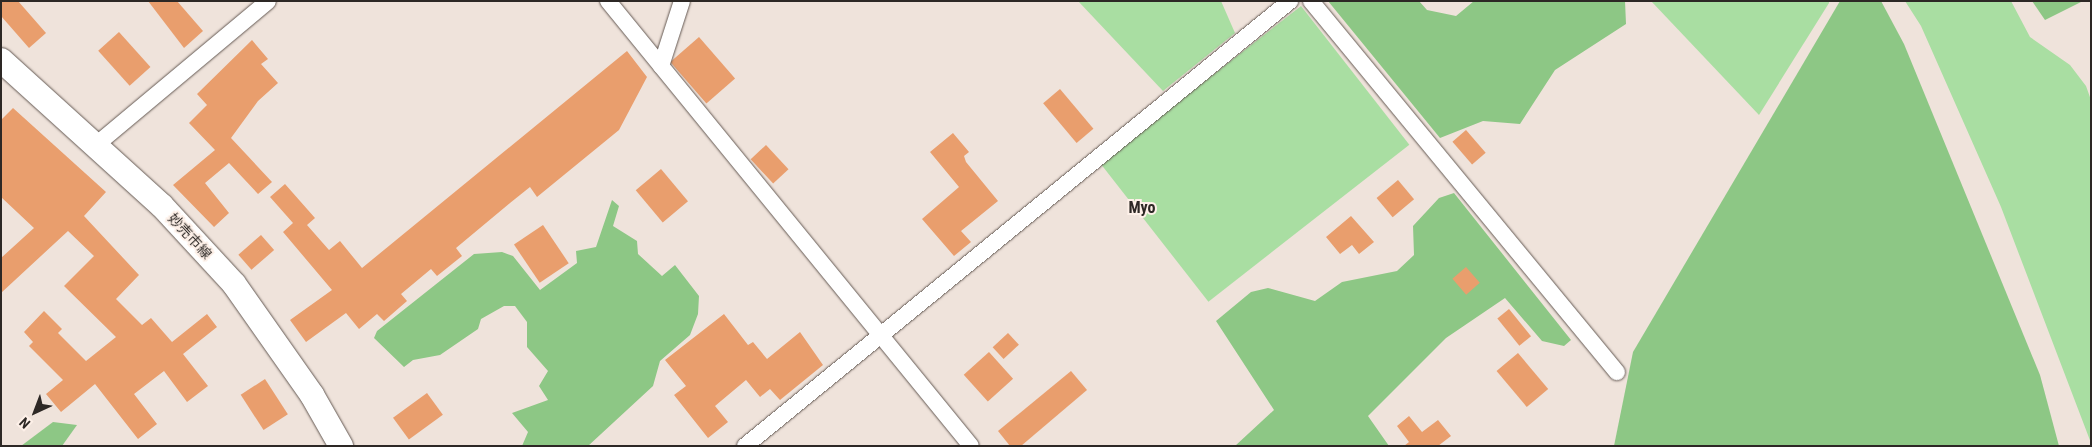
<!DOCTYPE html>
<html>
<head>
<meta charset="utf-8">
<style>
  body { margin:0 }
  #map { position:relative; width:2092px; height:447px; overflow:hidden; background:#efe3db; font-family:"Roboto Condensed","Noto Sans JP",sans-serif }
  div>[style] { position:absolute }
  .green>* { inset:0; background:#a9dea2; transform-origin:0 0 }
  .forest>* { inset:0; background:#8dc785 }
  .building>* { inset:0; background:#e99e6d; transform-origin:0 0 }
  .roads { filter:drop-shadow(0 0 1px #655a54) drop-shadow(0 0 1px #655a54) }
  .minor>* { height:16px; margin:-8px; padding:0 8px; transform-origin:8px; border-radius:8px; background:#fff }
  .secondary>* { height:24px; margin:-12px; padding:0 12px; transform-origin:12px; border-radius:12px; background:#fff }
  span { translate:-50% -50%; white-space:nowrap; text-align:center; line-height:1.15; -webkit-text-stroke:4px #fdf0e8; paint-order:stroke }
  .street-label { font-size:14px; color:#2d2825 }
  .quarter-label { font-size:16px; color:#2d2825; font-weight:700 }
  .frame { position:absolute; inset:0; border:2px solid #2d2825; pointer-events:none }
  .north { position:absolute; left:10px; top:387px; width:50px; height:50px; -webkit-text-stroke:4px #fdf0e8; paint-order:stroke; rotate:223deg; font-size:14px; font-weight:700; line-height:20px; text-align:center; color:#2d2825 }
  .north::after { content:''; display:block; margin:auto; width:18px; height:22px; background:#2d2825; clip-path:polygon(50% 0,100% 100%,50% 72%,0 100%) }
</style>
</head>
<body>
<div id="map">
  <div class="green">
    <div style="clip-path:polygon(1078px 1px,1221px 1px,1235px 33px,1163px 91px)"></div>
    <div style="clip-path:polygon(1651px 1px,1829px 1px,1829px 3px,1759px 115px)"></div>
    <div style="clip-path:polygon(1905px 1px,2011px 1px,2030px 37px,2070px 65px,2086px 86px,2091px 100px,2091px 443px,2001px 207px,1921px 26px)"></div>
    <div style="left:1301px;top:6px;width:176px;height:255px;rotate:52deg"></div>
  </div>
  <div class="forest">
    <div style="clip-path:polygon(1328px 1px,1419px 1px,1427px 10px,1456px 16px,1474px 1px,1625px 1px,1626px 24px,1555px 70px,1520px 124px,1483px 121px,1440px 138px)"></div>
    <div style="clip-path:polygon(1840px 1px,1881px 1px,1904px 44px,2040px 375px,2059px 446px,1614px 446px,1633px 352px)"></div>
    <div style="clip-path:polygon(2032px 1px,2083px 1px,2045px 20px)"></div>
    <div style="clip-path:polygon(1454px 193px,1571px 340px,1564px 346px,1542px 341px,1505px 298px,1446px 338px,1368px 416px,1389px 446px,1235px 446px,1274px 410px,1216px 321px,1251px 292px,1268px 288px,1315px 301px,1342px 282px,1397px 271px,1414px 255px,1413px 226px,1439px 198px)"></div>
    <div style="clip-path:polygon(612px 200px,619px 206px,613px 226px,637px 241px,638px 254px,662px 276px,675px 265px,699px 296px,698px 314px,690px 335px,660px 361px,653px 386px,588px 446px,522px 446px,528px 432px,512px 413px,548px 400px,539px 386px,548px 371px,527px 347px,527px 322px,515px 306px,504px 306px,481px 319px,478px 329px,440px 355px,413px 360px,404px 367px,374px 338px,377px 331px,474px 254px,502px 252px,513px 256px,540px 290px,577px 263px,576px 251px,596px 247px)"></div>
    <div style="clip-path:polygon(53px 422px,77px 425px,62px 446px,21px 446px)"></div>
  </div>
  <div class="building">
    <div style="clip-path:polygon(1px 1px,18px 1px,46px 33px,29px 48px,1px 16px)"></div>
    <div style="clip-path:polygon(148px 1px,177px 1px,203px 31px,184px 48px)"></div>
    <div style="left:119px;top:32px;width:47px;height:28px;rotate:48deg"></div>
    <div style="left:699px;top:37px;width:55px;height:38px;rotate:49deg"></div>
    <div style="clip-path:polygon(252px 40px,268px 59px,261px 64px,278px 83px,258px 101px,231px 138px,272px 182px,258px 194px,229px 163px,205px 183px,229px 213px,214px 227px,173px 185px,215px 150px,189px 123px,207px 105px,197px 94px)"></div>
    <div style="clip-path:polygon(627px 51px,647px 77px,619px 130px,537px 197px,530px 187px,510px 203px,456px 248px,462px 256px,437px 276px,431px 269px,401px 294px,407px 301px,384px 321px,377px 314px,359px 329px,346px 313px,306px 342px,290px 320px,332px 290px,283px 232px,293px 223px,270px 197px,285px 184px,315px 218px,307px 225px,329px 250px,340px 241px,362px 268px)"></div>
    <div style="left:1060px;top:89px;width:52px;height:22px;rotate:50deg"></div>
    <div style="clip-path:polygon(13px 108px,106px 192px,84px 216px,139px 275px,116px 299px,142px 325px,151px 318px,172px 342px,207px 314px,217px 327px,183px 354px,208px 386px,187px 402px,164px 371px,134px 394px,157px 424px,138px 439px,95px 384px,61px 412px,46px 394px,63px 380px,29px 346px,33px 342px,24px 332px,44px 311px,62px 329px,58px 333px,86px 361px,116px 337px,64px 286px,94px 256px,68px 231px,1px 293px,1px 258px,34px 228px,1px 197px,1px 120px)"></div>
    <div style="left:1466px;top:130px;width:30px;height:18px;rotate:49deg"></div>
    <div style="clip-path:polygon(953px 133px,969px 152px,964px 156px,966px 162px,998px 201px,961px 231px,971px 242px,954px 256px,922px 219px,959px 187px,930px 152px)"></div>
    <div style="left:766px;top:145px;width:33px;height:21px;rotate:47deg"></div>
    <div style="left:661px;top:169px;width:42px;height:33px;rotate:50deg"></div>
    <div style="left:1398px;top:180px;width:25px;height:28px;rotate:50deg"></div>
    <div style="clip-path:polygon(1351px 216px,1374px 242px,1359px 254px,1352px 245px,1340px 254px,1326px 237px)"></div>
    <div style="left:543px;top:225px;width:46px;height:35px;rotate:56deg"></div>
    <div style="left:261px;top:235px;width:20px;height:30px;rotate:49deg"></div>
    <div style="left:1466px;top:267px;width:21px;height:18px;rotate:49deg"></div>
    <div style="left:1509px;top:309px;width:35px;height:15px;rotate:51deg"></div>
    <div style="clip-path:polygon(724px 314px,748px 345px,753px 342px,767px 359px,800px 332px,823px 365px,780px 400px,770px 389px,760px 397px,746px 380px,715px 406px,728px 422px,708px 438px,674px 395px,686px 386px,665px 360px)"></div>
    <div style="left:1008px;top:333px;width:16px;height:21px;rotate:47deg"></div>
    <div style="left:989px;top:352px;width:36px;height:34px;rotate:48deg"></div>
    <div style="left:1518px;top:353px;width:47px;height:28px;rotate:50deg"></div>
    <div style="clip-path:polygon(1071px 371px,1087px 390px,1021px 446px,1010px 446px,998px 431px)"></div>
    <div style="left:265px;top:379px;width:42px;height:29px;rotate:57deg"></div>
    <div style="left:427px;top:393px;width:27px;height:42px;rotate:54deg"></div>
    <div style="clip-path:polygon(1409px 416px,1422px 432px,1438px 420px,1451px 436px,1438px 446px,1404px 446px,1409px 442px,1397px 426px)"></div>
  </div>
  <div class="roads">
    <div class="minor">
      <div style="left:608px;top:1px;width:574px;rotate:50.79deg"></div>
      <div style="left:1311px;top:1px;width:481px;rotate:50.5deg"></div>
      <div style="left:661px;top:66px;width:68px;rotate:-72.1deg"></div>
      <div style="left:96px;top:145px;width:224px;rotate:-39.9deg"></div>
      <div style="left:745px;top:446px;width:704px;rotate:-39.23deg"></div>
    </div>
    <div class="secondary">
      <div style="left:1px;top:60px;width:217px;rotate:42.2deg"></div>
      <div style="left:162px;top:206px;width:106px;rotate:47.3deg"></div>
      <div style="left:234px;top:284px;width:136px;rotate:54.9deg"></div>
      <div style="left:312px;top:395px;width:59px;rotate:60.4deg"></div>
    </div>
  </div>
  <div class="street-label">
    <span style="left:190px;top:236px;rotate:47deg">妙売市線</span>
  </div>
  <div class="quarter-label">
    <span style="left:1142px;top:208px">Myo</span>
  </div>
  <div class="frame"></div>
  <div class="north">N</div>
</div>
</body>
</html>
